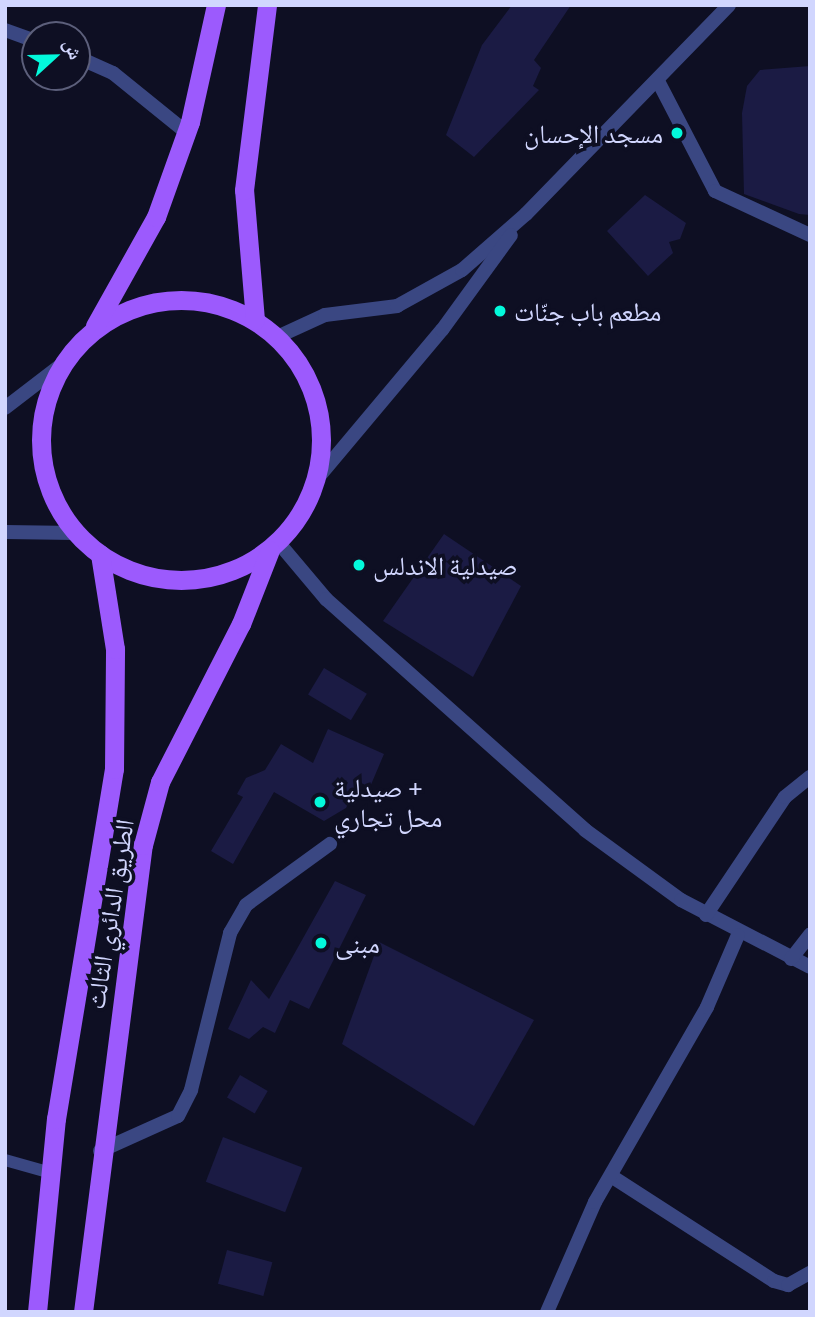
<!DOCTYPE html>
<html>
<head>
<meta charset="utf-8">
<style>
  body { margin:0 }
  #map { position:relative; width:815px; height:1317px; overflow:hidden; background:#0e0f23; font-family:Commissioner,"Noto Naskh Arabic",sans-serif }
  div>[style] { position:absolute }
  .building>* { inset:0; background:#1b1b44; transform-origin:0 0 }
  .service>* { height:12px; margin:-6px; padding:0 6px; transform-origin:6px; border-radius:6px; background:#3a4782 }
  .minor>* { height:14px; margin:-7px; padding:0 7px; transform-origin:7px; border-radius:7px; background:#3a4782 }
  .tertiary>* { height:14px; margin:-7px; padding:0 7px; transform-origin:7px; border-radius:7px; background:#3a4782 }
  .primary>* { height:19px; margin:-9.5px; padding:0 9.5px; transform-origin:9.5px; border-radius:9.5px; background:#9c5afd }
  .primary>.ring { margin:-9.5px; padding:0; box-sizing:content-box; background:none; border:19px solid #9c5afd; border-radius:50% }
  .dots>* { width:19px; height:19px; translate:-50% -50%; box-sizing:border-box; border:4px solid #0e0f23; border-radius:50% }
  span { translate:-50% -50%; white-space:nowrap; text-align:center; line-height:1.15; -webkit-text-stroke:7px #0e0f23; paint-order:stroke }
  .poi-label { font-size:26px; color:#d1d6fe }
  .right { translate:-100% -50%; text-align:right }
  .left { translate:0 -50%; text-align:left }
  .street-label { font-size:26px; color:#d1d6fe }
  .frame { position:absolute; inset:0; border:7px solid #d1d6fe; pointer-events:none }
  .north { position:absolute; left:21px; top:21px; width:70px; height:70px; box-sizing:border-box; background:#0e0f23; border:2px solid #5c5f7b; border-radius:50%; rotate:68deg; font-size:19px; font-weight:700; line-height:28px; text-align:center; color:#d1d6fe }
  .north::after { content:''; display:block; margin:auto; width:24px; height:32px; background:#03f9db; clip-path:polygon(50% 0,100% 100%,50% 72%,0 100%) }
</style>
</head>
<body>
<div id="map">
  <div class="building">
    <div style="clip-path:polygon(512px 5px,571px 5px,534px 60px,541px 68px,533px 86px,539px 90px,474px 157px,446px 135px,482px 45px)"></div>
    <div style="clip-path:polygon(810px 66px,810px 215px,799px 214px,744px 194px,742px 113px,747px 86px,760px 70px)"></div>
    <div style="clip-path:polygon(645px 195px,686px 223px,680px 239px,669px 242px,673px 253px,648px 276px,607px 231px)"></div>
    <div style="clip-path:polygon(444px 534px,521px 586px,473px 677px,383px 621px)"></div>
    <div style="left:324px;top:668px;width:50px;height:31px;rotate:31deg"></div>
    <div style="clip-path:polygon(328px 729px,384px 754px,370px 787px,359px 782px,346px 808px,324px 821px,274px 792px,233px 864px,211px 851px,243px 797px,237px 794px,246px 778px,265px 770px,281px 744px,313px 763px)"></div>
    <div style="clip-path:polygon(335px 881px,366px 895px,309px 1009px,290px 1000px,275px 1033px,263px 1027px,249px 1039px,228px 1029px,251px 980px,269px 999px)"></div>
    <div style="clip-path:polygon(379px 942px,534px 1020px,474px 1126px,342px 1044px)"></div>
    <div style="left:240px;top:1075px;width:32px;height:26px;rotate:30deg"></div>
    <div style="left:223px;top:1137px;width:85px;height:48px;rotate:21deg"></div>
    <div style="left:227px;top:1250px;width:47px;height:35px;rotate:15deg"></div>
  </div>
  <div class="service">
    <div style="left:5px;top:1160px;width:48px;rotate:15.8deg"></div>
  </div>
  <div class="minor">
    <div style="left:5px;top:30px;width:32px;rotate:20deg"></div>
    <div style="left:77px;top:57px;width:39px;rotate:24deg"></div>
    <div style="left:113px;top:73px;width:95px;rotate:39deg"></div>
    <div style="left:658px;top:81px;width:124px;rotate:62.6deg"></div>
    <div style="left:715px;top:191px;width:105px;rotate:24.9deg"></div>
    <div style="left:278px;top:542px;width:75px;rotate:49.9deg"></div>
    <div style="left:326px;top:599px;width:347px;rotate:41.7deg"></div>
    <div style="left:585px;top:830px;width:119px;rotate:36.1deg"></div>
    <div style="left:681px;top:900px;width:145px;rotate:27.4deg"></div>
    <div style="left:706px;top:915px;width:142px;rotate:-56.2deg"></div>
    <div style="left:785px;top:797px;width:32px;rotate:-39deg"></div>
    <div style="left:791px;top:959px;width:31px;rotate:-52deg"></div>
    <div style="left:100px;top:1151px;width:85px;rotate:-24.2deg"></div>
    <div style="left:178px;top:1116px;width:29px;rotate:-63deg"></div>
    <div style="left:191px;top:1090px;width:162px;rotate:-76deg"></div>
    <div style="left:230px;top:933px;width:32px;rotate:-60deg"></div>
    <div style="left:246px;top:905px;width:104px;rotate:-36deg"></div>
    <div style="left:611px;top:1176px;width:194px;rotate:32.8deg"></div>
    <div style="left:774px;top:1281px;width:15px;rotate:16deg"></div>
    <div style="left:788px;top:1285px;width:25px;rotate:-29deg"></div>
    <div style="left:547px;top:1312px;width:120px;rotate:-66.4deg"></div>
    <div style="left:595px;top:1202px;width:225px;rotate:-60.1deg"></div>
    <div style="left:707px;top:1007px;width:78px;rotate:-66.7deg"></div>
  </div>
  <div class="tertiary">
    <div style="left:277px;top:337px;width:53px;rotate:-24.6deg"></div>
    <div style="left:325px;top:315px;width:73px;rotate:-7.1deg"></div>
    <div style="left:397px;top:306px;width:74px;rotate:-29deg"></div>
    <div style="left:462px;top:270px;width:85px;rotate:-41.2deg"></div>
    <div style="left:526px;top:214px;width:291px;rotate:-45.8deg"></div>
    <div style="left:5px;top:408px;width:71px;rotate:-37.5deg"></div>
    <div style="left:316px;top:480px;width:196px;rotate:-50deg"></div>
    <div style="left:442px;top:330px;width:117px;rotate:-54deg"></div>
    <div style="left:5px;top:532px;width:70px;rotate:0.8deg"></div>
  </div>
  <div class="primary">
    <div class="ring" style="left:41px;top:300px;width:261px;height:261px"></div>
    <div style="left:255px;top:320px;width:130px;rotate:-94.8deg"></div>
    <div style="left:244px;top:190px;width:186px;rotate:-82.9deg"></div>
    <div style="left:95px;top:326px;width:125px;rotate:-60.8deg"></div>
    <div style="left:156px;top:217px;width:101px;rotate:-70.3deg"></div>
    <div style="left:190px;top:122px;width:120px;rotate:-77.5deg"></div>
    <div style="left:37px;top:1312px;width:194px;rotate:-84.4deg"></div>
    <div style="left:56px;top:1119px;width:355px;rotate:-80.6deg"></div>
    <div style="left:114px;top:769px;width:120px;rotate:-89.5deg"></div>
    <div style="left:115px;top:649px;width:96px;rotate:-99deg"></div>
    <div style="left:83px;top:1312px;width:471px;rotate:-82.7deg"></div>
    <div style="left:143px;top:845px;width:65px;rotate:-74.9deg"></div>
    <div style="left:160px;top:782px;width:178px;rotate:-62.9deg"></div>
    <div style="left:241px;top:624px;width:79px;rotate:-68.6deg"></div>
  </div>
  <div class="dots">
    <div style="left:677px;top:133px;background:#03f9db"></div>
    <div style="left:500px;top:311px;background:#03f9db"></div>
    <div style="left:359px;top:565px;background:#03f9db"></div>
    <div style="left:320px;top:802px;background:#03f9db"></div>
    <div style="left:321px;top:943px;background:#03f9db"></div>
  </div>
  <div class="poi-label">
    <span class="right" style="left:663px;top:133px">مسجد الإحسان</span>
    <span class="left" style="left:514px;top:311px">مطعم باب جنّات</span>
    <span class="left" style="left:373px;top:565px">صيدلية الاندلس</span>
    <span class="left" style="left:334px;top:802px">صيدلية +<br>محل تجاري</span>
    <span class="left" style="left:335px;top:943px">مبنى</span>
  </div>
  <div class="street-label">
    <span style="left:109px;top:914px;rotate:-81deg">الطريق الدائري الثالث</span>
  </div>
  <div class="frame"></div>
  <div class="north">ش</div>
</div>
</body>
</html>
